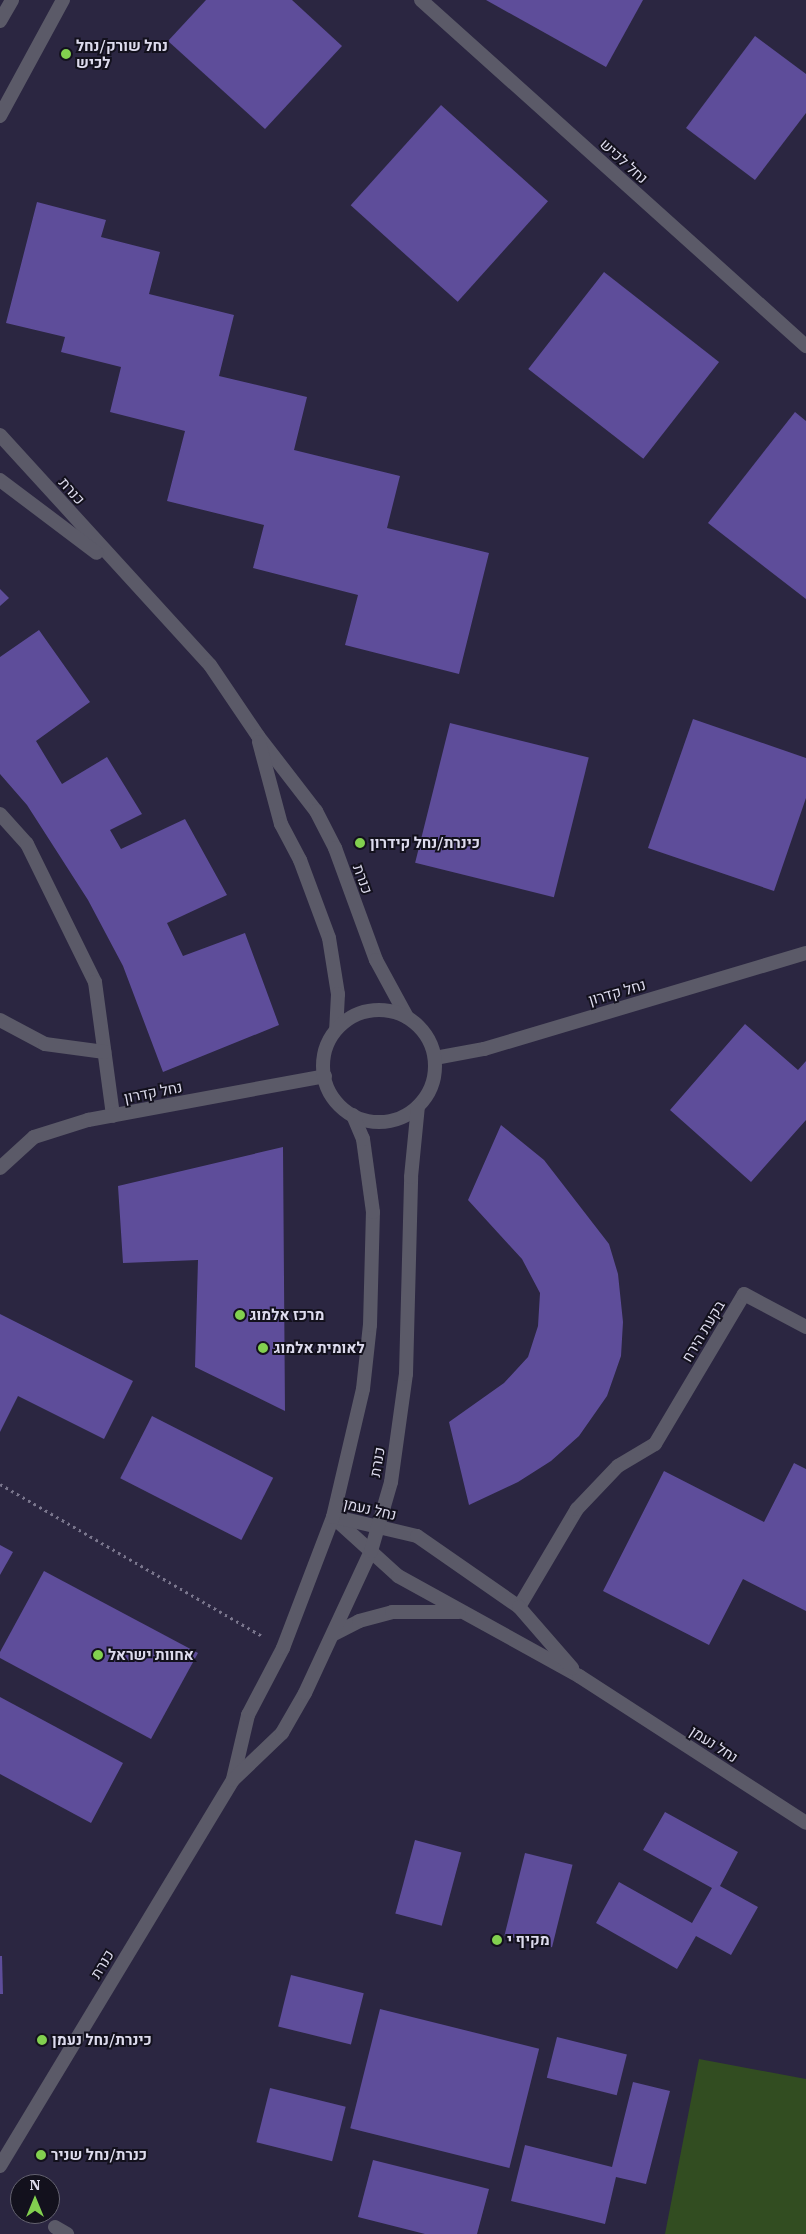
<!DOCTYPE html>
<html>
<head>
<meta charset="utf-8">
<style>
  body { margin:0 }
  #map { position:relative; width:806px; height:2234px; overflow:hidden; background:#2b2641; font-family:"IBM Plex Serif",Heebo,serif }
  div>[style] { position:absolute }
  .green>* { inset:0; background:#324d21 }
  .building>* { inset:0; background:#5e4d9a; transform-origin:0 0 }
  .path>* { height:3px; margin-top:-1.5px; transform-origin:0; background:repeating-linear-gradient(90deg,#7a768d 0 2.5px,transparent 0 6.5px) }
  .service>* { height:14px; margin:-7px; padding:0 7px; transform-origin:7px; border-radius:7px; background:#5b5a68 }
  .minor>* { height:14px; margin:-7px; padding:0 7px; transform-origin:7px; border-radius:7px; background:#5b5a68 }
  .tertiary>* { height:14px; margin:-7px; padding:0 7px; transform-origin:7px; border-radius:7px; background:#5b5a68 }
  .tertiary>.ring { margin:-7px; padding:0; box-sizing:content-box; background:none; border:14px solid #5b5a68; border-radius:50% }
  .dots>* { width:14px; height:14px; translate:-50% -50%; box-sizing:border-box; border:2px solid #13111d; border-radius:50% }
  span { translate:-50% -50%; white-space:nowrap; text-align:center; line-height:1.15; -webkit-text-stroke:4px #13111d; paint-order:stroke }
  .poi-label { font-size:15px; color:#dddbed; font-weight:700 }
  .left { translate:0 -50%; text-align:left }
  .street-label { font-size:15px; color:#dddbed }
  .north { position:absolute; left:10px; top:2174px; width:50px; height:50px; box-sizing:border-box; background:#13111d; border:1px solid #646270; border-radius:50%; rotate:0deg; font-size:14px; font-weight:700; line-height:20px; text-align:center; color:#dddbed }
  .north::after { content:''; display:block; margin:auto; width:18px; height:22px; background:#82d04f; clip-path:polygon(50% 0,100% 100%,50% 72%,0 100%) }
</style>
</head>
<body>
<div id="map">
  <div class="green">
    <div style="clip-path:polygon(699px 2059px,806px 2079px,806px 2234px,665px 2234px)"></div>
  </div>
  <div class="building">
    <div style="clip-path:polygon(206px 0,292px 0,342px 46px,265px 129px,168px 41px)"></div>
    <div style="clip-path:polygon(486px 0,643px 0,606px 67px)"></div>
    <div style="clip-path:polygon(755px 36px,806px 74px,806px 113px,755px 180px,686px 128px)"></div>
    <div style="left:441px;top:105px;width:144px;height:135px;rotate:42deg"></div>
    <div style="clip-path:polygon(37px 202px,106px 220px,101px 237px,160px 252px,149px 294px,234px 315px,219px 376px,307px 397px,294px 450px,400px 476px,387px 528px,489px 553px,459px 674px,345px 645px,358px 595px,253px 568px,264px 525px,167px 501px,185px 431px,110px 412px,121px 367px,61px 352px,65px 337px,6px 323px)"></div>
    <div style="left:604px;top:272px;width:146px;height:123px;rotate:38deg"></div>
    <div style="clip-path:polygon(795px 412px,806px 421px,806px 599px,708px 523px)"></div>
    <div style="clip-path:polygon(0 589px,9px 598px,0 606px)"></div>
    <div style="clip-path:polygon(39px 630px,90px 702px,36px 741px,62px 784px,107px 757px,142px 814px,110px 830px,121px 849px,185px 819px,227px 895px,167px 923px,183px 956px,245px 933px,279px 1025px,163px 1072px,123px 966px,88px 900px,27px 805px,0 774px,0 657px)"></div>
    <div style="clip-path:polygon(693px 719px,806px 758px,806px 798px,774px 891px,648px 848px)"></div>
    <div style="left:450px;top:723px;width:143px;height:144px;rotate:14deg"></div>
    <div style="clip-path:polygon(745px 1024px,798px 1070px,806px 1061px,806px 1120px,751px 1182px,670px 1110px)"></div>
    <div style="clip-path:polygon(501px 1125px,544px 1160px,609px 1244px,618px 1274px,623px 1322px,621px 1356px,607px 1396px,579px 1436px,551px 1461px,518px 1482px,469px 1505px,449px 1422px,504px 1383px,528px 1357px,538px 1326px,540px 1293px,522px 1259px,468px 1200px)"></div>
    <div style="clip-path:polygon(283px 1147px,285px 1411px,195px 1367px,198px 1260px,123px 1263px,118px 1186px)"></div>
    <div style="clip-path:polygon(0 1314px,133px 1381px,104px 1439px,18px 1396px,0 1432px)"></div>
    <div style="left:152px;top:1416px;width:136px;height:70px;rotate:27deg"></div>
    <div style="clip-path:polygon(794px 1463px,806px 1469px,806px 1611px,743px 1579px,709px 1645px,603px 1591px,664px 1471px,764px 1522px)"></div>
    <div style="clip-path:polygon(0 1545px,13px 1552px,0 1575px)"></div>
    <div style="clip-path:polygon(44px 1571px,198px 1653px,151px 1739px,0 1658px,0 1652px)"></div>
    <div style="clip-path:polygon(0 1697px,123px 1763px,91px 1823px,0 1774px)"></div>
    <div style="clip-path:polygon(665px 1812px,738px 1852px,720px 1886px,758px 1907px,731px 1955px,696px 1936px,677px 1969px,596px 1923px,619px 1882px,692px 1923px,712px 1888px,643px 1850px)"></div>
    <div style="left:415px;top:1840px;width:48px;height:76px;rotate:15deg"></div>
    <div style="left:525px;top:1853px;width:49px;height:85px;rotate:14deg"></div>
    <div style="clip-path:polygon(0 1956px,2px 1956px,3px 1994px,0 1994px)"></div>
    <div style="left:291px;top:1975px;width:75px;height:53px;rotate:14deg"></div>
    <div style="left:380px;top:2009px;width:164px;height:123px;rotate:14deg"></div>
    <div style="left:557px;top:2037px;width:72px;height:42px;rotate:14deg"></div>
    <div style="clip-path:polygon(633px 2082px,670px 2091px,646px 2184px,616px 2177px,605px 2224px,511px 2201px,525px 2145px,612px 2167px)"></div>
    <div style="left:270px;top:2088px;width:78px;height:56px;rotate:14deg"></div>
    <div style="clip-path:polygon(373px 2160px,489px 2189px,477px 2234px,425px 2234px,358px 2217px)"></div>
  </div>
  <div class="path">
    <div style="left:0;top:1484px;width:302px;rotate:30.1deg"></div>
  </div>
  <div class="service">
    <div style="left:0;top:814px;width:40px;rotate:48deg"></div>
    <div style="left:27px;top:844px;width:154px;rotate:63.8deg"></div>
    <div style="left:95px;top:982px;width:135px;rotate:82.3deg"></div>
    <div style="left:0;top:1020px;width:51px;rotate:28.1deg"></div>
    <div style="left:45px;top:1044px;width:60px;rotate:7.7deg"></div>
    <div style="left:519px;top:1607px;width:114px;rotate:-59.4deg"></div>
    <div style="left:577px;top:1509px;width:59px;rotate:-46.4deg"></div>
    <div style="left:618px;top:1466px;width:43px;rotate:-30.7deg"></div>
    <div style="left:55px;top:2227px;width:14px;rotate:30deg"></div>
  </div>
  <div class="minor">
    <div style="left:421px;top:0;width:518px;rotate:41.95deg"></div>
    <div style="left:435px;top:1058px;width:50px;rotate:-10.4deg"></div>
    <div style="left:484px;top:1049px;width:336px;rotate:-16.6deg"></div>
    <div style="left:0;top:1168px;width:46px;rotate:-42.4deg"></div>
    <div style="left:34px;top:1137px;width:57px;rotate:-17.5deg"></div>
    <div style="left:88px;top:1120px;width:241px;rotate:-10.5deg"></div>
    <div style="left:655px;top:1444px;width:174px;rotate:-59.3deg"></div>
    <div style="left:744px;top:1294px;width:70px;rotate:28deg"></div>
  </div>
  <div class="tertiary">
    <div style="left:0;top:21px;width:24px;rotate:-60deg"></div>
    <div style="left:0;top:116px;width:132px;rotate:-61.5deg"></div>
    <div style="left:0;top:435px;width:311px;rotate:47.6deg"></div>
    <div style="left:210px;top:665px;width:86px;rotate:55.9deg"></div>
    <div style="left:258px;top:736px;width:95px;rotate:52.3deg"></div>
    <div style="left:316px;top:811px;width:42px;rotate:62.8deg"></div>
    <div style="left:335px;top:848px;width:119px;rotate:69.9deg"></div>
    <div style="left:376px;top:960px;width:65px;rotate:61.5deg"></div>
    <div style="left:0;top:480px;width:121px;rotate:37deg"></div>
    <div style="left:259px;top:742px;width:85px;rotate:75deg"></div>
    <div style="left:281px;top:824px;width:41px;rotate:62.2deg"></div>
    <div style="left:300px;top:860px;width:83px;rotate:69.6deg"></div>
    <div style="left:329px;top:938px;width:57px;rotate:80.9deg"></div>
    <div style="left:338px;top:994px;width:35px;rotate:93deg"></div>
    <div class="ring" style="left:323px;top:1010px;width:98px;height:98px"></div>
    <div style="left:333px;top:1517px;width:88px;rotate:42.2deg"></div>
    <div style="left:398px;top:1576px;width:207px;rotate:28.9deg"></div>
    <div style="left:579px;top:1676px;width:270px;rotate:32.9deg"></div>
    <div style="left:336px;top:1517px;width:83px;rotate:13.2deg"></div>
    <div style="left:417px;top:1536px;width:124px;rotate:34.8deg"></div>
    <div style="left:519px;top:1607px;width:81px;rotate:49deg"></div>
    <div style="left:334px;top:1634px;width:28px;rotate:-27deg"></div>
    <div style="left:359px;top:1621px;width:34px;rotate:-15deg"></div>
    <div style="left:392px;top:1612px;width:67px"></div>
    <div style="left:233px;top:1779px;width:66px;rotate:-76.8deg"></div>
    <div style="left:248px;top:1715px;width:76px;rotate:-62.4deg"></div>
    <div style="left:283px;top:1648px;width:140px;rotate:-69.1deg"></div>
    <div style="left:333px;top:1517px;width:131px;rotate:-76.8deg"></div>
    <div style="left:363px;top:1389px;width:64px;rotate:-83.8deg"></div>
    <div style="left:370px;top:1325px;width:113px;rotate:-88.5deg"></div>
    <div style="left:373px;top:1212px;width:74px;rotate:-97.8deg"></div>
    <div style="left:363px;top:1139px;width:26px;rotate:-113deg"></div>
    <div style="left:0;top:2166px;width:451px;rotate:-58.9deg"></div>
    <div style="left:233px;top:1780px;width:68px;rotate:-43.8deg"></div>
    <div style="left:282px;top:1733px;width:46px;rotate:-60.1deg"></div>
    <div style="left:305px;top:1693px;width:157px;rotate:-65.1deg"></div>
    <div style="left:371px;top:1551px;width:72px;rotate:-73.8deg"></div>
    <div style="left:391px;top:1482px;width:109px;rotate:-82.1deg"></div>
    <div style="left:406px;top:1374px;width:197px;rotate:-88.5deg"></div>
    <div style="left:411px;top:1177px;width:71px;rotate:-84.4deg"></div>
  </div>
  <div class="dots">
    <div style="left:66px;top:54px;background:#82d04f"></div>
    <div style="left:360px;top:843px;background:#82d04f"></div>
    <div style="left:240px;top:1315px;background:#82d04f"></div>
    <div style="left:263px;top:1348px;background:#82d04f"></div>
    <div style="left:98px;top:1655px;background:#82d04f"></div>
    <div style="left:497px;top:1940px;background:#82d04f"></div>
    <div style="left:42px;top:2040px;background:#82d04f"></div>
    <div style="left:41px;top:2155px;background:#82d04f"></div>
  </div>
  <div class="poi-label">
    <span class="left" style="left:76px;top:54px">נחל שורק/נחל<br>לכיש</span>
    <span class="left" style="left:370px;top:843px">כינרת/נחל קידרון</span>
    <span class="left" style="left:250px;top:1315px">מרכז אלמוג</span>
    <span class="left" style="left:274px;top:1348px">לאומית אלמוג</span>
    <span class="left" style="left:108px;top:1655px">אחוות ישראל</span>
    <span class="left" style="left:507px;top:1940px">מקיף י</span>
    <span class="left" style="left:52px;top:2040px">כינרת/נחל נעמן</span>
    <span class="left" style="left:51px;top:2155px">כנרת/נחל שניר</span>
  </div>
  <div class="street-label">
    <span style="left:624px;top:161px;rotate:42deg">נחל לכיש</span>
    <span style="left:72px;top:491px;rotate:48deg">כנרת</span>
    <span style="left:363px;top:879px;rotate:70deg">כנרת</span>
    <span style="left:617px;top:992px;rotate:-16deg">נחל קדרון</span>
    <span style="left:153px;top:1092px;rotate:-11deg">נחל קדרון</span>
    <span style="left:703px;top:1331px;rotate:-59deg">בקעת הירח</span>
    <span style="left:377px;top:1462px;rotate:-80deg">כנרת</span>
    <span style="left:370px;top:1509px;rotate:13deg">נחל נעמן</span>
    <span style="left:714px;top:1744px;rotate:33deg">נחל נעמן</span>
    <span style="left:102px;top:1964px;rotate:-59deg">כנרת</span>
  </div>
  <div class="north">N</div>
</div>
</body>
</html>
